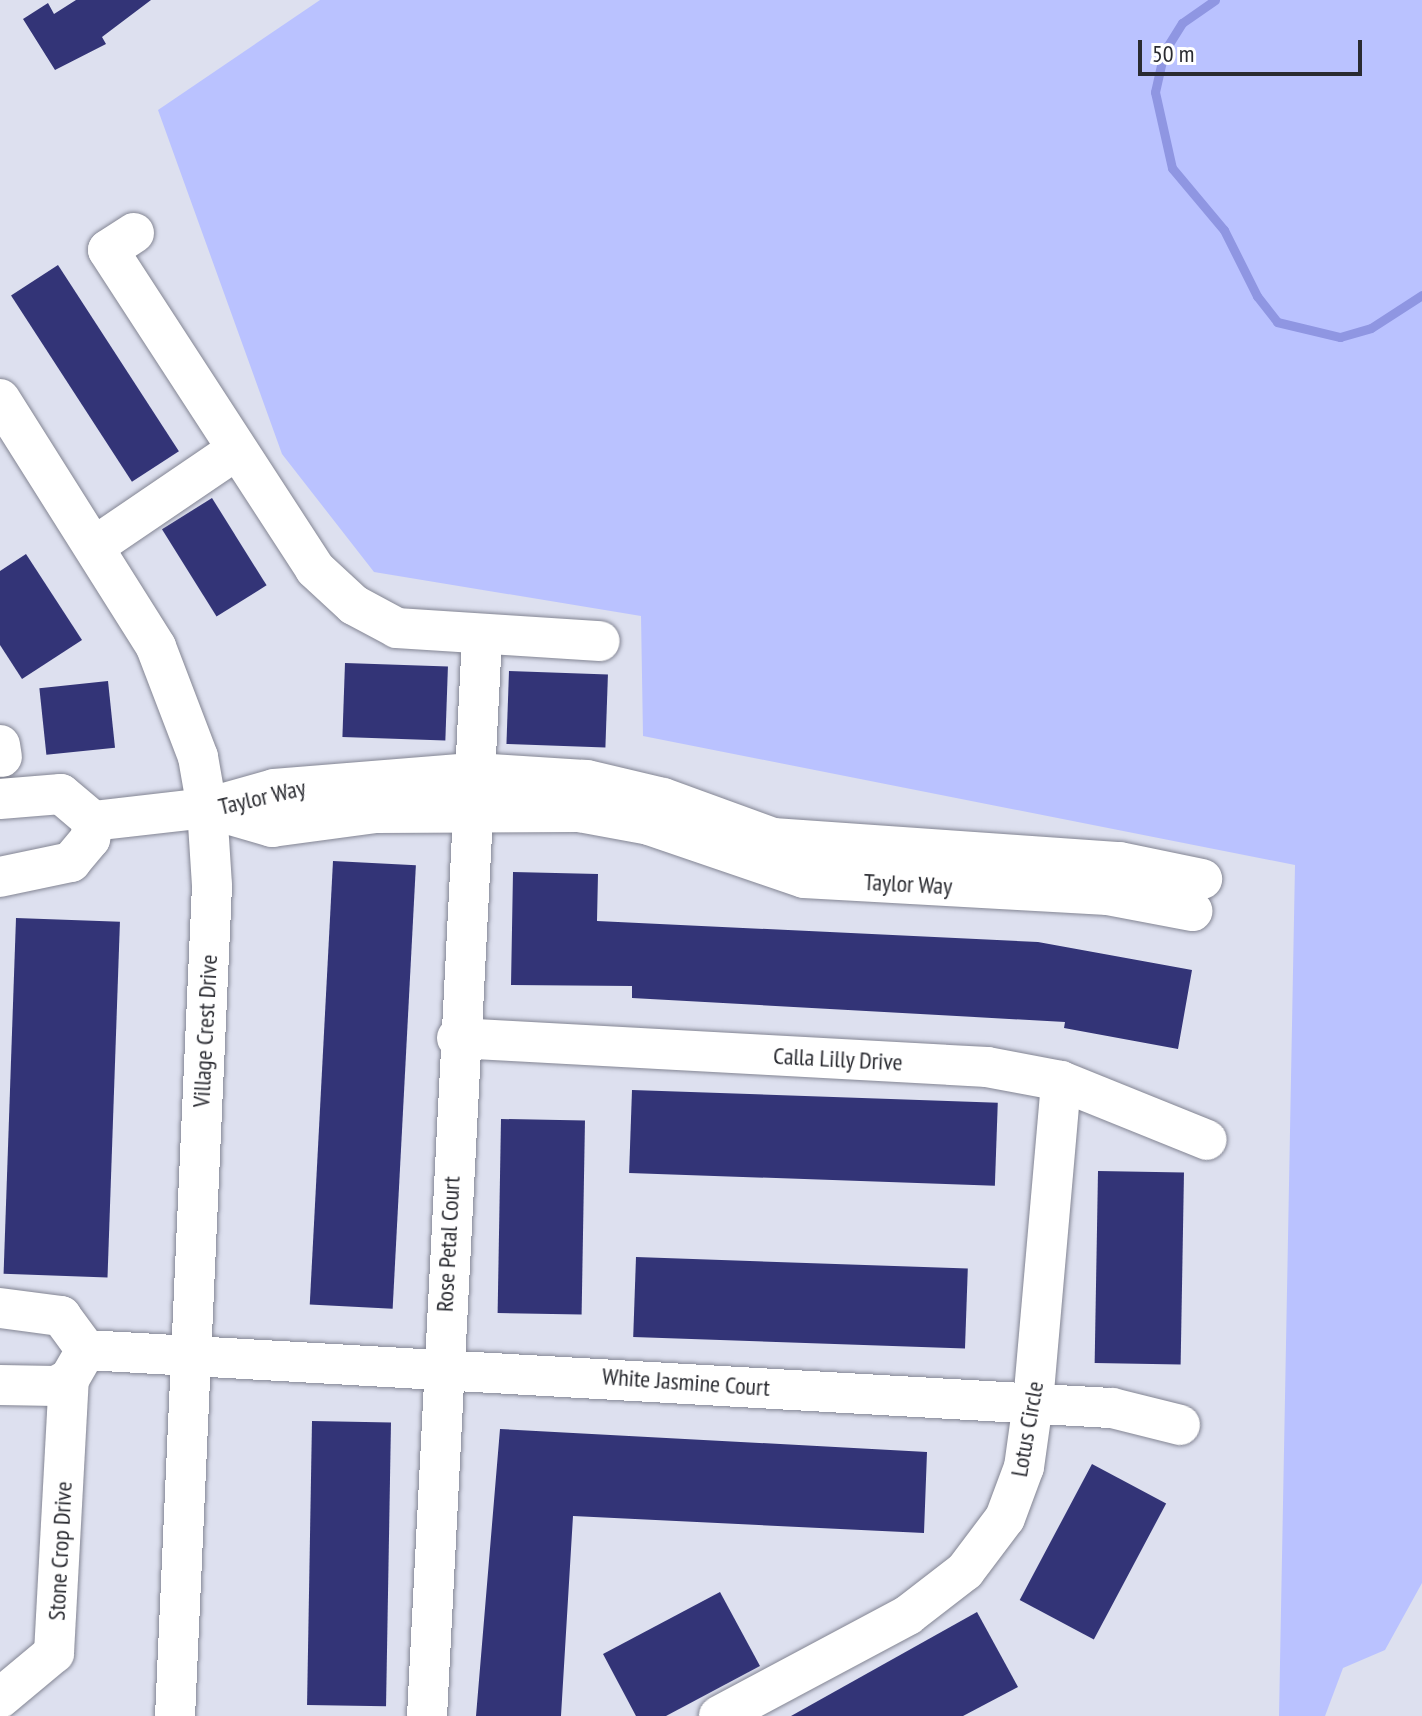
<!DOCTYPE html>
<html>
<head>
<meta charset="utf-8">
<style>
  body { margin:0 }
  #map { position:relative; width:1422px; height:1716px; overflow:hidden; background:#dde0ef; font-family:"PT Sans Narrow",sans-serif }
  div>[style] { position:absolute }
  .green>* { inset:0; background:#bac2ff }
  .stream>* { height:9px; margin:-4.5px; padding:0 4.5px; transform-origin:4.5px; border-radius:4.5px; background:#8f96e2 }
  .building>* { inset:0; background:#333477; transform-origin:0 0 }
  .roads { filter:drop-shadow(0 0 2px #838593) drop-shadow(0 0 2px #838593) }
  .minor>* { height:40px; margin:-20px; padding:0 20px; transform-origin:20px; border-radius:20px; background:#fff }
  span { translate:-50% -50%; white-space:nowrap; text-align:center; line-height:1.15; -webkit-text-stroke:8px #fff; paint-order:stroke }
  .street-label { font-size:24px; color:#2a2b31 }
  .scale { position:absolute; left:1138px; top:40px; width:224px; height:36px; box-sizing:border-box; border:4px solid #2a2b31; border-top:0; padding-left:10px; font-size:24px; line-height:28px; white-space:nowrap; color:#2a2b31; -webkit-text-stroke:6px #fff; paint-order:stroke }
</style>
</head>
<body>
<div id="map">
  <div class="green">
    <div style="clip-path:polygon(320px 0,1422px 0,1422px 1583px,1385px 1650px,1343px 1668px,1325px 1716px,1279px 1716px,1295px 865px,643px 736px,641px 616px,374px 572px,282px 454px,158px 110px)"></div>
  </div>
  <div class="stream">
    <div style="left:1215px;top:0;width:40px;rotate:145.1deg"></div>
    <div style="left:1182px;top:23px;width:34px;rotate:122deg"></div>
    <div style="left:1164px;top:52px;width:41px;rotate:102.7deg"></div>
    <div style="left:1155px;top:92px;width:78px;rotate:77.4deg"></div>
    <div style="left:1172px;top:168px;width:81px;rotate:50deg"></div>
    <div style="left:1224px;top:230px;width:74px;rotate:63.4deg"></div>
    <div style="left:1257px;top:296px;width:33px;rotate:52deg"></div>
    <div style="left:1277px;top:322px;width:65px;rotate:13.4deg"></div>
    <div style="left:1340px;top:337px;width:32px;rotate:-16deg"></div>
    <div style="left:1371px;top:328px;width:61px;rotate:-32.9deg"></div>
  </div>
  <div class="building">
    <div style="clip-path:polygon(76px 0,151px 0,102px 37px,106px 44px,55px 70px,23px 19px,48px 3px,54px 14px)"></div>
    <div style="left:58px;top:265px;width:222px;height:56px;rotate:57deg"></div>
    <div style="left:212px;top:498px;width:103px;height:59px;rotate:58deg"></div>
    <div style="clip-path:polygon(26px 554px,82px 640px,22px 679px,0 645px,0 571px)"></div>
    <div style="left:345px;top:663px;width:103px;height:74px;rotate:2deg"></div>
    <div style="left:509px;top:671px;width:99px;height:73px;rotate:2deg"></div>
    <div style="left:108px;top:681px;width:67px;height:69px;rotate:84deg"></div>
    <div style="left:333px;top:861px;width:83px;height:444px;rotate:3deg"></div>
    <div style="clip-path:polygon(513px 872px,598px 874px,597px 921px,1038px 942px,1192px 970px,1178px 1049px,1064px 1028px,1065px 1022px,632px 998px,632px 986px,511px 985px)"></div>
    <div style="left:16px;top:918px;width:104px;height:356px;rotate:2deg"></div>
    <div style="left:632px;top:1090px;width:366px;height:83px;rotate:2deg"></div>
    <div style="left:501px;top:1119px;width:84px;height:194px;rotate:1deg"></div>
    <div style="left:1098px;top:1171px;width:86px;height:192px;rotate:1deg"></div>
    <div style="left:636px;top:1257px;width:332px;height:80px;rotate:2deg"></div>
    <div style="left:312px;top:1421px;width:79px;height:284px;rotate:1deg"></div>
    <div style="clip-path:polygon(500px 1429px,927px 1452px,924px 1533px,573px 1516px,561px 1716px,476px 1716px)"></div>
    <div style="left:1092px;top:1464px;width:84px;height:154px;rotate:28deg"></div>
    <div style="clip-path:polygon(720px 1592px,760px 1666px,666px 1716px,636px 1716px,603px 1654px)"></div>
    <div style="clip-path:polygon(977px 1612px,1018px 1687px,963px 1716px,791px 1716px)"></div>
  </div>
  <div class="roads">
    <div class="minor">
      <div style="left:134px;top:233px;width:31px;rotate:147deg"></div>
      <div style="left:108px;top:250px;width:380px;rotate:57deg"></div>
      <div style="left:315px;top:569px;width:53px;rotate:42.7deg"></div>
      <div style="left:354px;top:605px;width:49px;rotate:28.1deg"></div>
      <div style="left:397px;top:628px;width:203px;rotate:3.7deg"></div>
      <div style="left:0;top:399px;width:293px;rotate:57.8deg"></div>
      <div style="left:156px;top:647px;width:118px;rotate:69.1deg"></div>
      <div style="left:198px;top:757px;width:52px;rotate:80deg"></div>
      <div style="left:207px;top:808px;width:78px;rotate:86.3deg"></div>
      <div style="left:212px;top:886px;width:831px;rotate:92.55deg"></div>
      <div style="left:95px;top:546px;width:171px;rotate:-34.2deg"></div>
      <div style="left:0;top:745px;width:12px;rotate:81deg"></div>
      <div style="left:0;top:799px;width:61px;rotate:-4.7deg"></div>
      <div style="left:61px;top:794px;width:42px;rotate:40.2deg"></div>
      <div style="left:93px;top:821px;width:18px;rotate:99deg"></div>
      <div style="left:90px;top:839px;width:30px;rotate:130deg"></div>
      <div style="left:71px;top:862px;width:73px;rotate:168.1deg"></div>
      <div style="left:207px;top:808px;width:68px;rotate:16.3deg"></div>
      <div style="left:272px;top:827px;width:105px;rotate:-7.7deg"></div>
      <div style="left:376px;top:813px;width:203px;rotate:-0.3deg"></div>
      <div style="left:579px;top:812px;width:71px;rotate:10.5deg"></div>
      <div style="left:649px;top:825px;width:164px;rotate:18.9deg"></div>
      <div style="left:804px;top:878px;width:304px;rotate:3.2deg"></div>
      <div style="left:1108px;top:895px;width:86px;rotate:10.8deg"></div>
      <div style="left:93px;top:821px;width:115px;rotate:-6.5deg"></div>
      <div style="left:207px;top:808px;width:70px;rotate:-15.8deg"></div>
      <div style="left:274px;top:789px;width:202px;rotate:-4.6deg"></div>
      <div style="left:475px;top:773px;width:112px;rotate:3.6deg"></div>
      <div style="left:587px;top:780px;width:78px;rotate:13.3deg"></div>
      <div style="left:663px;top:798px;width:117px;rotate:20deg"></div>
      <div style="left:773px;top:838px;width:348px;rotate:4deg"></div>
      <div style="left:1120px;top:862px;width:84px;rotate:11.7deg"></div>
      <div style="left:457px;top:1038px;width:531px;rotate:3.13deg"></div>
      <div style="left:987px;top:1067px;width:75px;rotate:10.7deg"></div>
      <div style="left:1061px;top:1081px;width:157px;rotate:22deg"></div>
      <div style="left:0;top:1308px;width:62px;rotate:7.5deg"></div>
      <div style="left:61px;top:1316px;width:42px;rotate:53.7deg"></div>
      <div style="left:86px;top:1350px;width:34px;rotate:120deg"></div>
      <div style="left:69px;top:1379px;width:15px;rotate:152deg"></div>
      <div style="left:56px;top:1386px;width:56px;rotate:-179deg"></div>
      <div style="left:86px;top:1350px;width:1028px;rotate:3.24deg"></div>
      <div style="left:1112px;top:1408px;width:70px;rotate:14deg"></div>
      <div style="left:0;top:1698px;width:70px;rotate:-39.8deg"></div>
      <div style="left:54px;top:1653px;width:274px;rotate:-86.9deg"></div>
      <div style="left:427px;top:1716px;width:1080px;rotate:-87.08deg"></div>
      <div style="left:719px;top:1716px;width:214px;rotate:-28.1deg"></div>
      <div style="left:908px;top:1615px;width:72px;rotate:-37.7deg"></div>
      <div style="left:965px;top:1571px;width:66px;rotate:-53deg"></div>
      <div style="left:1005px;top:1518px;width:54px;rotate:-69.6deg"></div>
      <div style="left:1024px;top:1467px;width:65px;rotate:-82deg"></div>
      <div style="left:1033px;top:1403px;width:323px;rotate:-85deg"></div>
    </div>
  </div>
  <div class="street-label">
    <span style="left:262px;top:797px;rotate:-13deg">Taylor Way</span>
    <span style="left:908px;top:884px;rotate:3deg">Taylor Way</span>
    <span style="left:205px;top:1031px;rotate:-87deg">Village Crest Drive</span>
    <span style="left:838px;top:1059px;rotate:3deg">Calla Lilly Drive</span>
    <span style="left:448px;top:1244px;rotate:-87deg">Rose Petal Court</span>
    <span style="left:686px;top:1382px;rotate:4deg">White Jasmine Court</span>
    <span style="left:1027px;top:1429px;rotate:-80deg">Lotus Circle</span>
    <span style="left:60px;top:1551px;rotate:-87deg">Stone Crop Drive</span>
  </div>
  <div class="scale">50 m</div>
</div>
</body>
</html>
